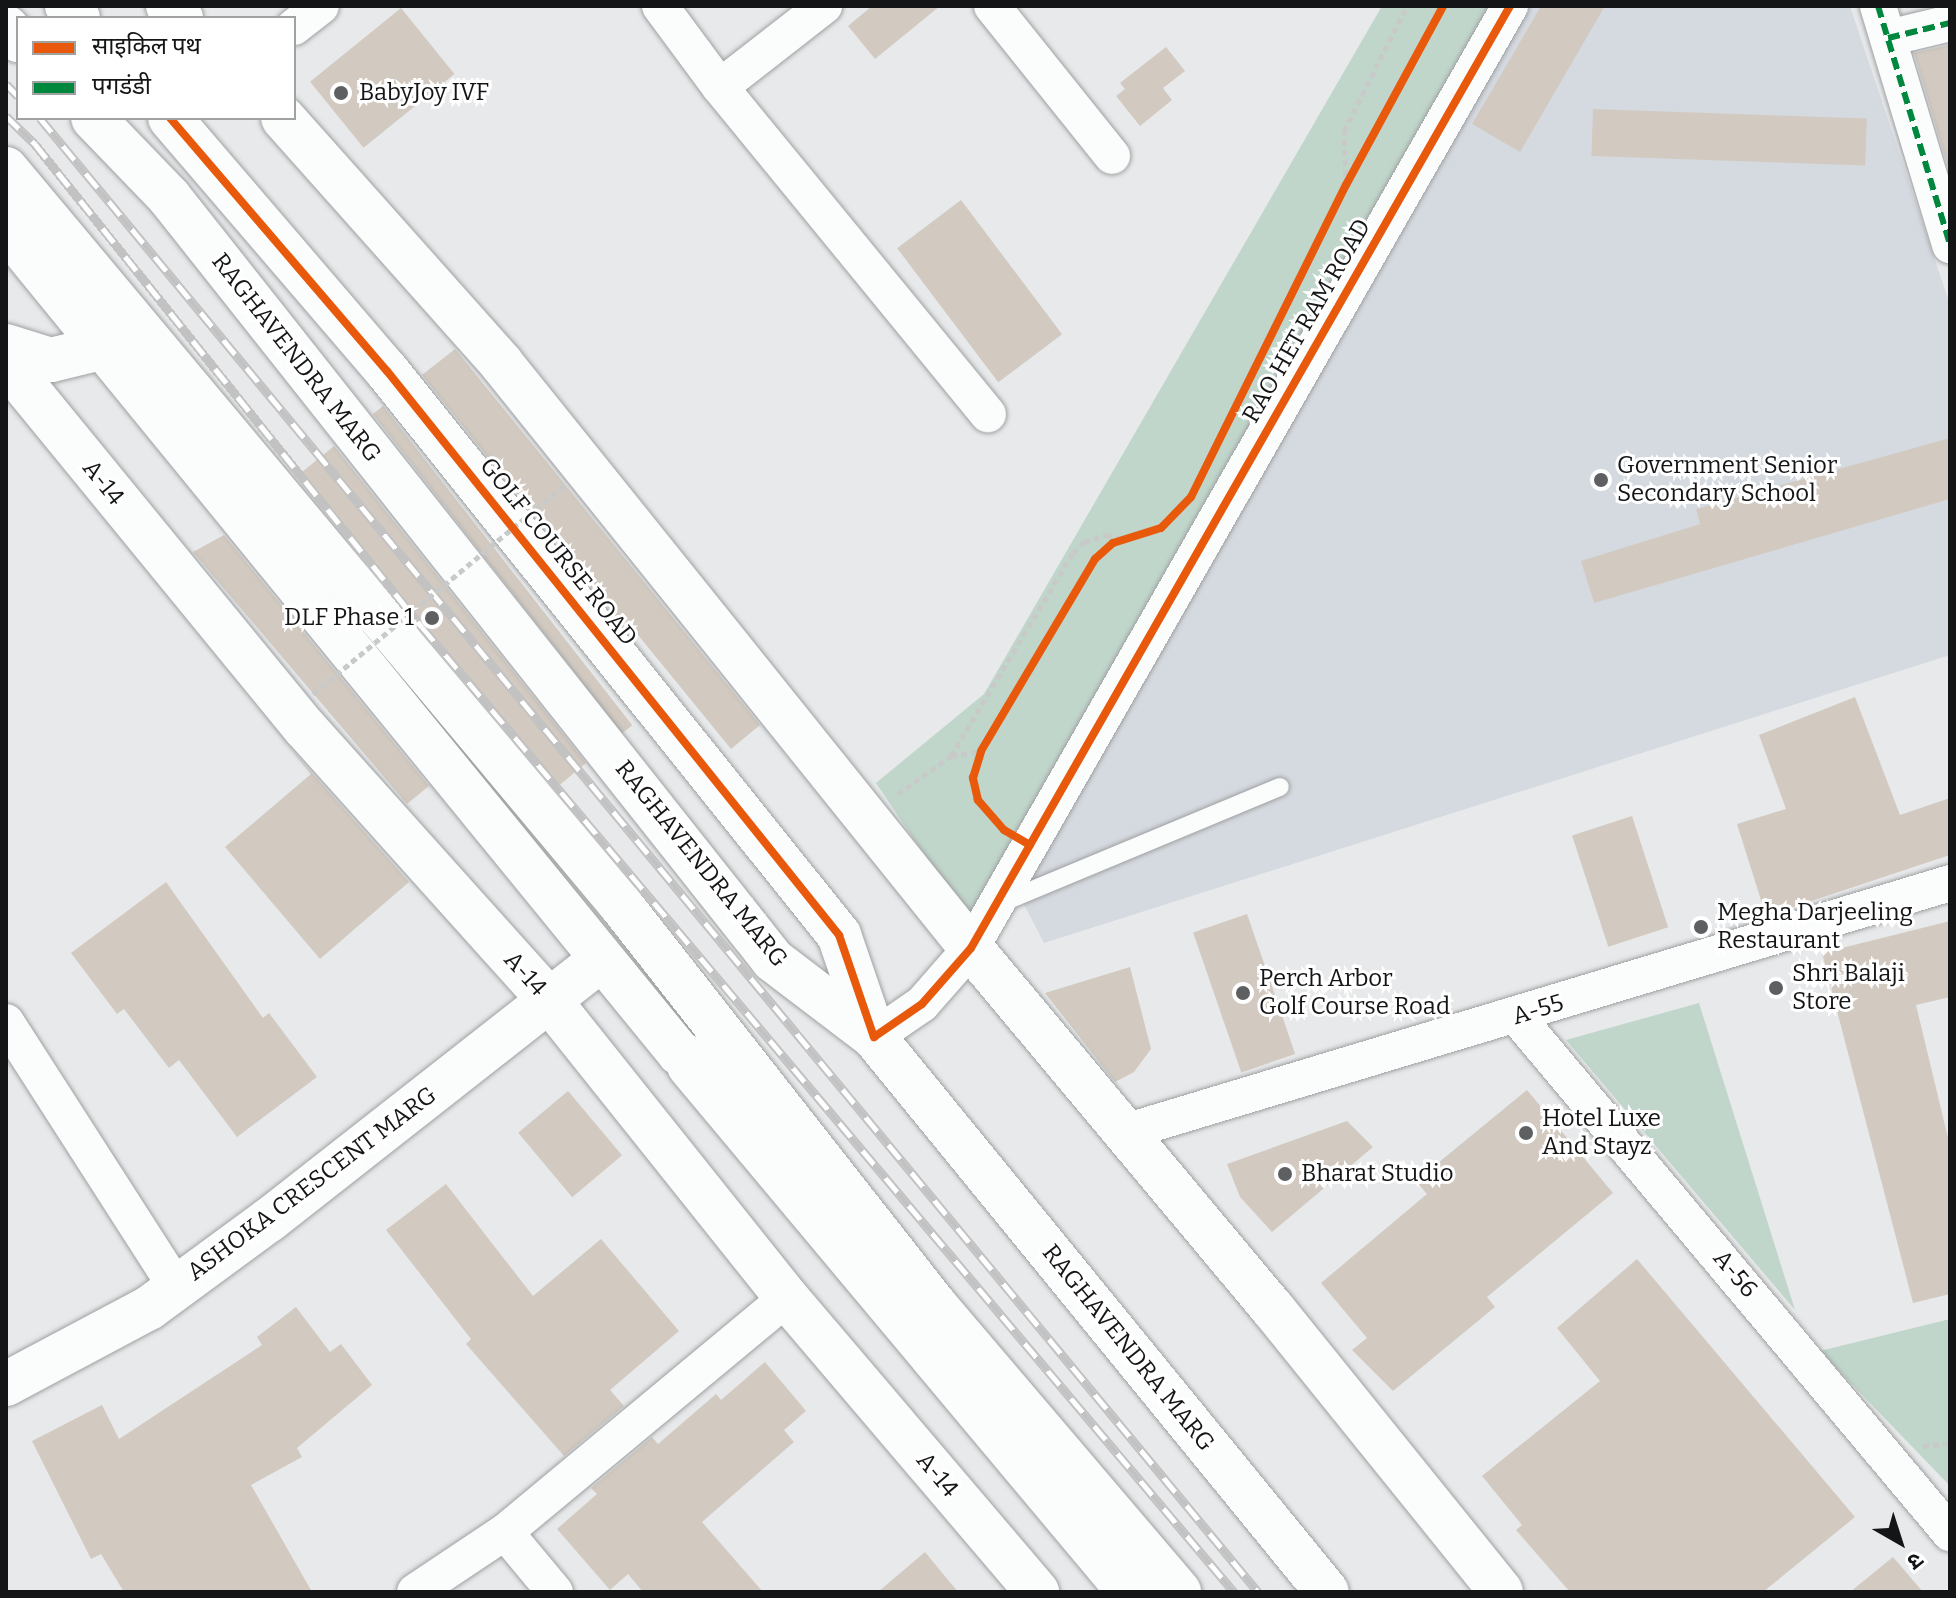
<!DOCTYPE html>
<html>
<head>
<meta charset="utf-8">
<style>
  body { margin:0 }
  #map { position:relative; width:1956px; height:1598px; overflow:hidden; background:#e7e9eb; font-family:Bitter,"Noto Sans Devanagari",serif }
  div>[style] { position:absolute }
  .built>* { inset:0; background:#d5dae0 }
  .green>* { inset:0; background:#c0d6cb }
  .building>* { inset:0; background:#d2cac1; transform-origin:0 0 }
  .path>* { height:5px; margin-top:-2.5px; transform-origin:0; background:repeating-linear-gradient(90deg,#c8c9c9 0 6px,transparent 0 10px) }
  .roads { filter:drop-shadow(0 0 2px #9fa0a1) drop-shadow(0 0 2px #9fa0a1) }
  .service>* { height:18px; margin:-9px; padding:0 9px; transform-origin:9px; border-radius:9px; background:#fbfcfc }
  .minor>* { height:36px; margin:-18px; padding:0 18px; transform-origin:18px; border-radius:18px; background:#fbfcfc }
  .tertiary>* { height:44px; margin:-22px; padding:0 22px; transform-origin:22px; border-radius:22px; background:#fbfcfc }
  .secondary>* { height:44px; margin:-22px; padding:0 22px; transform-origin:22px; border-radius:22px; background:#fbfcfc }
  .rail>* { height:9px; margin-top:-4.5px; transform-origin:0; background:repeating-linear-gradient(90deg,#fff 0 18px,#c2c2c3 0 36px); box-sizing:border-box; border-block:2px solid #c2c2c3 }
  .path-bridge>* { height:5px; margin-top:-2.5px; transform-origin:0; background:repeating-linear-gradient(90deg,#c8c9c9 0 6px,transparent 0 10px) }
  .quiet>* { height:6px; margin-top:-3px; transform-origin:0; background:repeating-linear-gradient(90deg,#00873e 0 12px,transparent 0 18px) }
  .cycleway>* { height:8px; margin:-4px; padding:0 4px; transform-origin:4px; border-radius:4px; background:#e8590c }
  .dots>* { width:22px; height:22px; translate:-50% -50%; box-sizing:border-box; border:4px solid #fff; border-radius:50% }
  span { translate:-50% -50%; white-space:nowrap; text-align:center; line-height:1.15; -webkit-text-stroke:6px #fff; paint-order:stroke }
  .poi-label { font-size:24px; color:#141516 }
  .left { translate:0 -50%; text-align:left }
  .right { translate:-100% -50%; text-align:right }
  .street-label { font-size:24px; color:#141516 }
  .frame { position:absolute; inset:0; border:8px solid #141516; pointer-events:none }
  .legend { position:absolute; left:16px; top:16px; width:280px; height:104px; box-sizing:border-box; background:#fff; border:2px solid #a1a1a2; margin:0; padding:10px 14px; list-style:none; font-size:24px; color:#141516 }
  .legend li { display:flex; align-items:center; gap:16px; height:40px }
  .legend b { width:40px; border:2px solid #a1a1a2 }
  .north { position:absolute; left:1860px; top:1502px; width:80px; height:80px; -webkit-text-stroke:6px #fff; paint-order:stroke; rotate:141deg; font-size:22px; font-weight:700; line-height:32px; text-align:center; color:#141516 }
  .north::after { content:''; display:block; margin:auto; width:28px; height:36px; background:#141516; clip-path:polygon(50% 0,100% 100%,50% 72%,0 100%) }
</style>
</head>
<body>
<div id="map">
  <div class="built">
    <div style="clip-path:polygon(1527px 6px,1850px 6px,1950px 305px,1950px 655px,1044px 943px,1016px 889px)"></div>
  </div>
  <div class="green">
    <div style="clip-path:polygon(1382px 6px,1492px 6px,971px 924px,876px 783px,984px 694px)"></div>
    <div style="clip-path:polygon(1699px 1003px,1795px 1310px,1566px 1040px)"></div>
    <div style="clip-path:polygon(1950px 1319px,1950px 1486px,1820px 1351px)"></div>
  </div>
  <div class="building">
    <div style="clip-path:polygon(872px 6px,940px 6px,875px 59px,848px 26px)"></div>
    <div style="clip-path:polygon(1541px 6px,1605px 6px,1520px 152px,1472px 124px)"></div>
    <div style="left:401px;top:8px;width:85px;height:117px;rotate:51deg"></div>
    <div style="clip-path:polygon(1949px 45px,1950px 50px,1949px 170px,1914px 53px)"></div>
    <div style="clip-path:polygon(1166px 47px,1185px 71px,1163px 88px,1172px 100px,1140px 126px,1116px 96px,1125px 89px,1120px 83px)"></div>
    <div style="left:1593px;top:109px;width:274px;height:47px;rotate:2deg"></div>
    <div style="left:961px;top:200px;width:168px;height:80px;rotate:53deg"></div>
    <div style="clip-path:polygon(455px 349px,760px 725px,731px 749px,629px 624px,624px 627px,422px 375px)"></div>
    <div style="left:383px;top:406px;width:405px;height:13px;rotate:52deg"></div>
    <div style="clip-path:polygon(1950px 438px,1950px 499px,1594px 603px,1581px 561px,1700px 524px,1696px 509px)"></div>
    <div style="clip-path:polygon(334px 446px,586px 763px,556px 788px,296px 477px)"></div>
    <div style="clip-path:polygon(224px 535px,429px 786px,407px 804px,193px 552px)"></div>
    <div style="clip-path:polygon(1855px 697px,1900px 815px,1950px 798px,1950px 855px,1766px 916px,1737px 824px,1786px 809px,1759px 735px)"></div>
    <div style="clip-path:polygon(287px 745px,409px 882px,320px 959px,225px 847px,311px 774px)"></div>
    <div style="left:1632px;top:816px;width:117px;height:63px;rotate:72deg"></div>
    <div style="clip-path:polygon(166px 882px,263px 1018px,269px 1013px,317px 1077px,237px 1137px,179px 1060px,169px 1068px,124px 1009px,117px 1014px,71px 953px)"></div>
    <div style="left:1247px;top:914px;width:148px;height:57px;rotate:71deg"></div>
    <div style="clip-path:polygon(1950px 921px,1950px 997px,1916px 1005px,1950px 1146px,1950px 1294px,1913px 1303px,1822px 953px)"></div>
    <div style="clip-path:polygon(1130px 967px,1151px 1049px,1134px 1072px,1115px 1082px,1045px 993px)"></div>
    <div style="clip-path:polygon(1527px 1090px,1613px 1193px,1487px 1297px,1495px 1307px,1393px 1391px,1352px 1350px,1367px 1338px,1321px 1283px,1427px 1194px,1416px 1181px)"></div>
    <div style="left:568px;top:1091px;width:84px;height:65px;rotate:50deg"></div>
    <div style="clip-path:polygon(1347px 1121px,1373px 1147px,1272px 1232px,1240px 1197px,1227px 1164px)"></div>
    <div style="clip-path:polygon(446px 1184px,533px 1296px,601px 1239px,679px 1331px,610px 1390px,624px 1406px,564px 1456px,466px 1344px,471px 1339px,386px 1230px)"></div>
    <div style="clip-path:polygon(1637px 1259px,1855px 1517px,1763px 1592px,1570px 1592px,1516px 1530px,1522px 1525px,1482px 1476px,1600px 1381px,1557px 1328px)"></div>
    <div style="clip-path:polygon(296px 1307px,330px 1352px,341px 1344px,372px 1385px,297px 1448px,302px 1457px,251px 1485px,312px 1592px,124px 1592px,101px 1554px,91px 1559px,32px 1441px,102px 1405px,119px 1439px,262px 1345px,257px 1337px)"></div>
    <div style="clip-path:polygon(765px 1362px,806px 1411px,784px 1430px,794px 1442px,702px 1522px,763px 1592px,643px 1592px,628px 1574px,610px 1590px,557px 1529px,597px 1494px,591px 1488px,652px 1437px,658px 1444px,716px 1394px,721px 1400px)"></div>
    <div style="clip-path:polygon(925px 1552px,958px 1592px,878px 1592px)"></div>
    <div style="clip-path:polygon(1893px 1557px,1923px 1592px,1850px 1592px)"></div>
  </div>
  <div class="path">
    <div style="left:1346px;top:185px;width:54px;rotate:-92.1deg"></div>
    <div style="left:1344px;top:131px;width:140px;rotate:-63.3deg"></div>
    <div style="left:951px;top:756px;width:237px;rotate:-59deg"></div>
    <div style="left:1073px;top:553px;width:16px;rotate:-45deg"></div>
    <div style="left:1084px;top:542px;width:23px;rotate:-18deg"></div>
    <div style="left:1106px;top:535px;width:19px;rotate:12deg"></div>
    <div style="left:898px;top:794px;width:65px;rotate:-35.6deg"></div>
    <div style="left:951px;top:756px;width:30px;rotate:-9deg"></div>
    <div style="left:1923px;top:1446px;width:27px;rotate:-6deg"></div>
  </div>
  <div class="roads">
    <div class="service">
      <div style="left:1001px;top:903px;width:302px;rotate:-22.6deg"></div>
    </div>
    <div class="minor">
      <div style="left:660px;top:6px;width:101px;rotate:53.5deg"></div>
      <div style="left:720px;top:87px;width:132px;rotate:-37.9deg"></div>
      <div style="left:992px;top:6px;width:192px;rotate:51.3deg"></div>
      <div style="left:1878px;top:6px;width:250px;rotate:73.2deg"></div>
      <div style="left:294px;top:27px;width:34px;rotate:-38deg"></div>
      <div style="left:1888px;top:38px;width:64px;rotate:-13.6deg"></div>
      <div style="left:720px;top:87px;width:423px;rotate:50.7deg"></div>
      <div style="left:1517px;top:1017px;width:674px;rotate:50deg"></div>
      <div style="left:6px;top:1022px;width:316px;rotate:57.3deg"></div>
      <div style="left:874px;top:1037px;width:58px;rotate:-34.5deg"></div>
      <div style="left:922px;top:1004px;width:74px;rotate:-48.8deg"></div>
      <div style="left:971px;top:948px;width:1085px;rotate:-60.22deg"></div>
      <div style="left:1125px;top:1132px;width:862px;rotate:-16.79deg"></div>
      <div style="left:505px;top:1532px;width:78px;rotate:50.2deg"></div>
      <div style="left:415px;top:1592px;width:108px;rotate:-33.7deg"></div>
      <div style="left:505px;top:1532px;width:366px;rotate:-39.7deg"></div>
    </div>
    <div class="tertiary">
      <div style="left:67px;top:6px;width:16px;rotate:47deg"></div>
      <div style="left:168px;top:6px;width:18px;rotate:43deg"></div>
      <div style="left:170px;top:118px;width:333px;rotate:49.4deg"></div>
      <div style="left:387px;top:371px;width:723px;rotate:51.29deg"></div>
      <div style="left:839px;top:935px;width:108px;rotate:71.1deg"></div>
      <div style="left:283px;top:118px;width:328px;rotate:48.3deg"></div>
      <div style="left:501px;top:363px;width:750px;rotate:51.22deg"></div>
      <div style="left:971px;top:948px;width:471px;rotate:50.1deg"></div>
      <div style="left:1273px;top:1309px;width:363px;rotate:51.1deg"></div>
      <div style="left:6px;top:228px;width:1065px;rotate:50.79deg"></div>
      <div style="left:679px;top:1053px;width:107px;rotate:26.6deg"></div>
      <div style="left:6px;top:346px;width:47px;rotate:17.3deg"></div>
      <div style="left:51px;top:360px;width:56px;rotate:-13.5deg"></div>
      <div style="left:6px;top:363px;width:472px;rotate:50.7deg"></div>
      <div style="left:305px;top:728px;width:365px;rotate:48.1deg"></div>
      <div style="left:549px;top:1000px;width:381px;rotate:51.4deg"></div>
      <div style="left:787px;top:1298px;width:386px;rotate:49.6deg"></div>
      <div style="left:689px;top:1066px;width:686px;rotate:50.09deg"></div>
      <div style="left:6px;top:1384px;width:162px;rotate:-28deg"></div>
      <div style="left:149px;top:1308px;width:149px;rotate:-36.3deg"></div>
      <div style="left:269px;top:1220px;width:422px;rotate:-38.1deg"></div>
    </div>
    <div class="secondary">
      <div style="left:6px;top:27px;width:18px;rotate:47deg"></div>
      <div style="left:93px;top:118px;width:110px;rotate:46.1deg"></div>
      <div style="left:169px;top:197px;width:973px;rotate:51.63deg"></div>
      <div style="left:773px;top:960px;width:127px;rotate:37.3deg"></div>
      <div style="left:874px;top:1037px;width:716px;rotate:50.78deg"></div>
      <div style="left:6px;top:169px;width:959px;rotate:50.12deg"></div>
      <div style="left:621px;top:905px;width:509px;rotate:51.87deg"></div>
      <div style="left:935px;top:1305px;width:377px;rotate:49.6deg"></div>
    </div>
  </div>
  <div class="rail">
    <div style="left:6px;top:84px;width:17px;rotate:45deg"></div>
    <div style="left:6px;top:116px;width:40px;rotate:44deg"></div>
    <div style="left:35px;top:144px;width:619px;rotate:51.3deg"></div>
    <div style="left:422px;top:627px;width:1261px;rotate:49.92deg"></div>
    <div style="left:40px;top:118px;width:1912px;rotate:50.43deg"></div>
  </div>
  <div class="path-bridge">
    <div style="left:313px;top:694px;width:329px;rotate:-39.7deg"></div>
  </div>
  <div class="quiet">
    <div style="left:1878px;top:6px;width:250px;rotate:73.2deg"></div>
    <div style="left:1888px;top:38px;width:64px;rotate:-13.6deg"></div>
  </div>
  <div class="cycleway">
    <div style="left:170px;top:118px;width:333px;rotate:49.4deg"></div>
    <div style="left:387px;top:371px;width:723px;rotate:51.29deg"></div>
    <div style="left:839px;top:935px;width:108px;rotate:71.1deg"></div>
    <div style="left:874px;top:1037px;width:58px;rotate:-34.5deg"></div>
    <div style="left:922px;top:1004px;width:74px;rotate:-48.8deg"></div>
    <div style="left:971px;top:948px;width:1085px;rotate:-60.22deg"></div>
    <div style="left:1030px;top:845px;width:30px;rotate:-150deg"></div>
    <div style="left:1004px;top:830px;width:40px;rotate:-131deg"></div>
    <div style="left:978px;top:800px;width:23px;rotate:-103deg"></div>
    <div style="left:973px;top:778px;width:28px;rotate:-73deg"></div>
    <div style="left:981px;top:751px;width:223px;rotate:-59.3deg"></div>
    <div style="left:1095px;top:559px;width:24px;rotate:-42deg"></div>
    <div style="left:1113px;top:543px;width:50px;rotate:-17.4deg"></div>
    <div style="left:1161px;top:528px;width:43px;rotate:-45.9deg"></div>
    <div style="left:1191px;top:497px;width:348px;rotate:-63.6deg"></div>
    <div style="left:1346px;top:185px;width:204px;rotate:-61.5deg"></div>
  </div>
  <div class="dots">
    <div style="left:341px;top:93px;background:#5e5f61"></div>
    <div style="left:1601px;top:480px;background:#5e5f61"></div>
    <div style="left:432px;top:618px;background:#5e5f61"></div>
    <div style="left:1701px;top:927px;background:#5e5f61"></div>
    <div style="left:1776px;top:988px;background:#5e5f61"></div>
    <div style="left:1243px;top:993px;background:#5e5f61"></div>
    <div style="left:1526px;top:1133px;background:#5e5f61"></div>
    <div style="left:1285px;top:1174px;background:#5e5f61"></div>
  </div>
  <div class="poi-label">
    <span class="left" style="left:359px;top:93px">BabyJoy IVF</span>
    <span class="left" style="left:1617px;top:480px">Government Senior<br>Secondary School</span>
    <span class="right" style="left:414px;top:618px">DLF Phase 1</span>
    <span class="left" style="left:1717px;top:927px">Megha Darjeeling<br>Restaurant</span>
    <span class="left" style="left:1792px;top:988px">Shri Balaji<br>Store</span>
    <span class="left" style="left:1259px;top:993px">Perch Arbor<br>Golf Course Road</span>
    <span class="left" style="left:1542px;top:1133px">Hotel Luxe<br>And Stayz</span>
    <span class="left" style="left:1301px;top:1174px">Bharat Studio</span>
  </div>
  <div class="street-label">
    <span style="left:1307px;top:321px;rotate:-60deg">RAO HET RAM ROAD</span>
    <span style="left:296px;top:358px;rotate:52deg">RAGHAVENDRA MARG</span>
    <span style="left:103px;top:483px;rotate:51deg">A-14</span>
    <span style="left:558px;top:552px;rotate:51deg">GOLF COURSE ROAD</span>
    <span style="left:701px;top:864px;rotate:51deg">RAGHAVENDRA MARG</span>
    <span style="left:525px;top:974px;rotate:48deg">A-14</span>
    <span style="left:1538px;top:1010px;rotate:-17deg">A-55</span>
    <span style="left:312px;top:1184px;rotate:-37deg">ASHOKA CRESCENT MARG</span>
    <span style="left:1735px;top:1274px;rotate:50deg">A-56</span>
    <span style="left:1128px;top:1348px;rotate:51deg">RAGHAVENDRA MARG</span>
    <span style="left:937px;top:1475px;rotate:50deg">A-14</span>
  </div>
  <div class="frame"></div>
  <ul class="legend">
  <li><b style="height:10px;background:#e8590c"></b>साइकिल पथ</li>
  <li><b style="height:10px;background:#00873e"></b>पगडंडी</li>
  </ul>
  <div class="north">उ</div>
</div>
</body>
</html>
